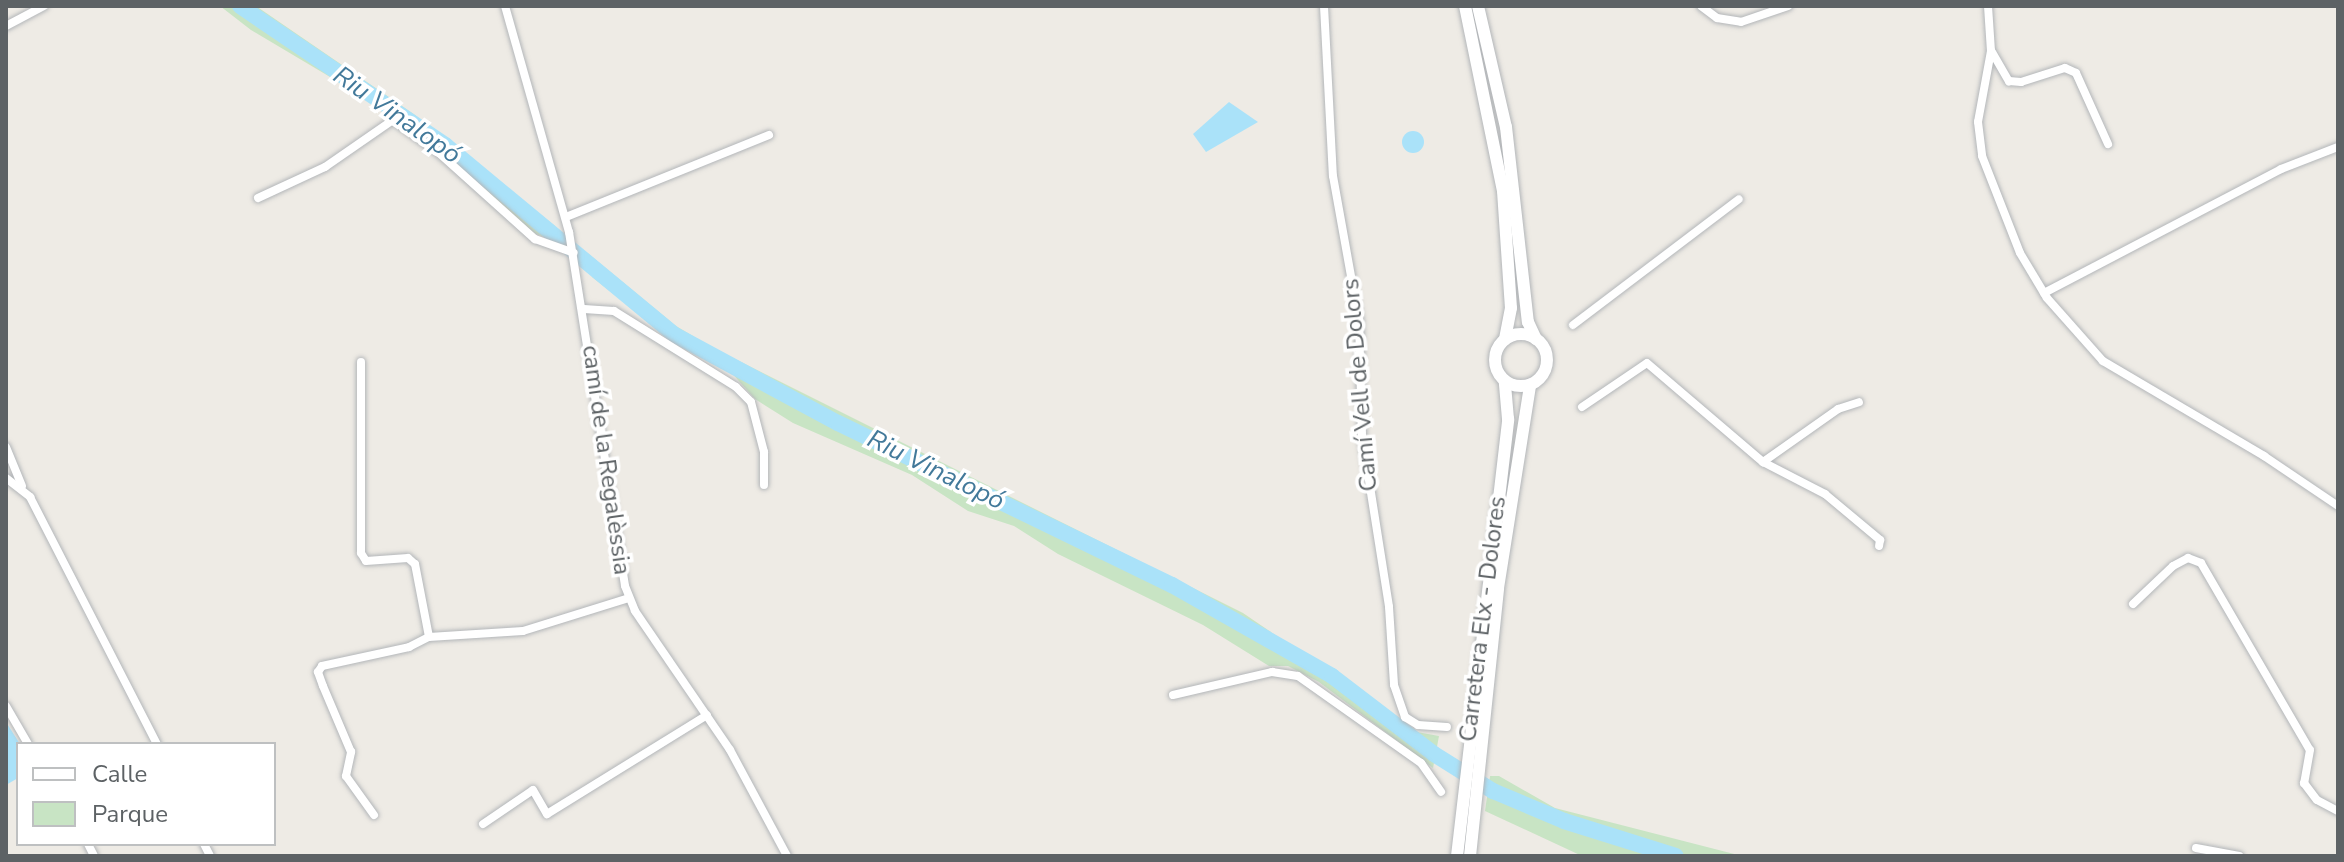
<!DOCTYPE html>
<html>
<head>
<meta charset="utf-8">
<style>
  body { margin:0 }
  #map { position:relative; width:2344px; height:862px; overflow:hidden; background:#eeebe5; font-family:"Nunito Sans",sans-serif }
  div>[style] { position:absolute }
  .green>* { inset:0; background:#c8e4c4 }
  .water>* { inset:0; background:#aae2f9 }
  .round { border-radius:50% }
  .river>* { height:16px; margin:-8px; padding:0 8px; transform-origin:8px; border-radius:8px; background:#aae2f9 }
  .roads { filter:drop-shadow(0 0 2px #b3b6b9) drop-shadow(0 0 2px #b3b6b9) }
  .minor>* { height:8px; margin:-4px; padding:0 4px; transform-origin:4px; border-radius:4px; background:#fff }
  .secondary>* { height:12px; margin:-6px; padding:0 6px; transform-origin:6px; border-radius:6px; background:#fff }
  .secondary>.ring { margin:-6px; padding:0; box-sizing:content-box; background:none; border:12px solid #fff; border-radius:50% }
  span { translate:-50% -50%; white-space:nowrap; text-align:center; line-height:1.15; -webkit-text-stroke:7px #fff; paint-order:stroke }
  .street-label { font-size:24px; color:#5d6265 }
  .water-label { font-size:26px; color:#42799a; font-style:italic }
  .frame { position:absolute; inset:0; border:8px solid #5d6265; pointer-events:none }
  .legend { position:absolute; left:16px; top:742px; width:260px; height:104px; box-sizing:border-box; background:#fff; border:2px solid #bec0c1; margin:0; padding:10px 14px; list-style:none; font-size:24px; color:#5d6265 }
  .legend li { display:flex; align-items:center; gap:16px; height:40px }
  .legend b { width:40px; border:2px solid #bec0c1 }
</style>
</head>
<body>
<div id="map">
  <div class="green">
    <div style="clip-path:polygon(220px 6px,256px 6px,415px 115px,555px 226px,562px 244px,534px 233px,394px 115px,251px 30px)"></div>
    <div style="clip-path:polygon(585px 251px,676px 326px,713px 348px,1243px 613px,1417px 732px,1439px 736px,1433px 768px,1319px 682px,1288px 666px,1269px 666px,1203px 625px,1058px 554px,1014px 526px,968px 511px,912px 475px,793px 423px,755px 399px,729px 370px,667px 336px,592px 277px)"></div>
    <div style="clip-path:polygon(1490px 776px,1499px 776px,1555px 808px,1742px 856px,1582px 856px,1485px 811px)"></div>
  </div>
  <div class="water">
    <div style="clip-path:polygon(1229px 102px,1258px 122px,1206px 152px,1193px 134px)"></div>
    <div class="round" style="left:1402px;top:131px;width:22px;height:22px"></div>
    <div style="clip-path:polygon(6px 722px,20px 744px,18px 778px,6px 785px)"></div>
  </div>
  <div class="river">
    <div style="left:240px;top:6px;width:248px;rotate:34.1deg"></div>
    <div style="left:445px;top:145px;width:298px;rotate:39.6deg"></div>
    <div style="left:675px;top:335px;width:185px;rotate:28.4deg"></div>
    <div style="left:838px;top:423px;width:371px;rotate:25.9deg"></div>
    <div style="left:1172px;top:585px;width:184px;rotate:29.6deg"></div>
    <div style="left:1332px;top:676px;width:128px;rotate:37.4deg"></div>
    <div style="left:1434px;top:754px;width:70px;rotate:32.1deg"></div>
    <div style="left:1493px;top:791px;width:77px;rotate:22.9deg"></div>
    <div style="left:1564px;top:821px;width:117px;rotate:17.4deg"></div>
  </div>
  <div class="roads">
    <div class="minor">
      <div style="left:505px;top:6px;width:235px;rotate:74.2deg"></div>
      <div style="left:569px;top:232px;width:358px;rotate:81deg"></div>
      <div style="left:625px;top:586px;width:27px;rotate:68deg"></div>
      <div style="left:635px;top:611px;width:168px;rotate:55.6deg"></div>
      <div style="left:730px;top:750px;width:120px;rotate:61.7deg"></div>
      <div style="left:1324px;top:6px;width:170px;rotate:87deg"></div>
      <div style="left:1333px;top:176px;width:146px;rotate:79.8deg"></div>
      <div style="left:1359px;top:320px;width:116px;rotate:88.5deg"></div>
      <div style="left:1362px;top:436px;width:173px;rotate:81deg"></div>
      <div style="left:1389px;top:607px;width:78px;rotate:86.3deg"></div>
      <div style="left:1394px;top:685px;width:34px;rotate:71deg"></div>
      <div style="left:1405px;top:717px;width:15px;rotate:32deg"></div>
      <div style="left:1418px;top:725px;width:29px;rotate:4deg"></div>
      <div style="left:1701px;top:6px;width:20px;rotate:37deg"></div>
      <div style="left:1717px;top:18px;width:24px;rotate:9deg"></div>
      <div style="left:1741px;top:22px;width:50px;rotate:-18.8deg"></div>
      <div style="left:1988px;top:6px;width:45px;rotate:86.2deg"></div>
      <div style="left:1991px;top:51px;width:72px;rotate:100.4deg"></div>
      <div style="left:1978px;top:122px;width:34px;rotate:83deg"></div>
      <div style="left:1982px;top:156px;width:104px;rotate:68.6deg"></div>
      <div style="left:2020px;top:253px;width:52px;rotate:59deg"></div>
      <div style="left:2047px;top:298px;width:84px;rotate:48.4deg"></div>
      <div style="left:2103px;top:361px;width:187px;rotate:30.5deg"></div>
      <div style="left:2264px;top:456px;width:89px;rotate:34deg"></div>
      <div style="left:6px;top:26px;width:43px;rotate:-27.8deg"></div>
      <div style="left:1992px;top:52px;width:34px;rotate:60deg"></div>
      <div style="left:2009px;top:81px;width:12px;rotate:5deg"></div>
      <div style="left:2021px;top:82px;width:46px;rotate:-17.7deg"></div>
      <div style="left:2065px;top:68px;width:12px;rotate:24deg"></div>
      <div style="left:2076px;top:73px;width:78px;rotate:65.7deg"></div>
      <div style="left:258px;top:198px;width:74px;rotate:-24.8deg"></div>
      <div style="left:325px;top:167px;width:83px;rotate:-34.7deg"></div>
      <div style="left:393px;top:120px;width:57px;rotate:35.7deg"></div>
      <div style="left:439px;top:153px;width:129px;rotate:41.9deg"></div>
      <div style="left:535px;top:239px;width:41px;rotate:19.7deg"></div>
      <div style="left:566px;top:217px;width:219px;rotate:-22deg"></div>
      <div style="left:2044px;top:293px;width:267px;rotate:-27.6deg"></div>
      <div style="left:2281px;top:169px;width:61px;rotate:-21.1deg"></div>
      <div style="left:584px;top:309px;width:30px;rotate:4deg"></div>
      <div style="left:614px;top:311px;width:144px;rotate:31.9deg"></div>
      <div style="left:736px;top:387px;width:21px;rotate:45deg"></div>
      <div style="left:751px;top:402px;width:52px;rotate:75.4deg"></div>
      <div style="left:764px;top:452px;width:33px;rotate:90deg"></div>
      <div style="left:1573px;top:325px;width:208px;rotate:-37.2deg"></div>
      <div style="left:361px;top:362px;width:191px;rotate:90deg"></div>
      <div style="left:361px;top:553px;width:9px;rotate:58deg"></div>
      <div style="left:366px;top:561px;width:42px;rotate:-4.1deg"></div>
      <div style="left:408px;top:558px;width:9px;rotate:41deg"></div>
      <div style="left:415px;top:564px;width:74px;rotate:79.1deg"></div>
      <div style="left:1582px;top:407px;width:78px;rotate:-34.1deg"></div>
      <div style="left:1647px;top:363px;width:153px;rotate:40.5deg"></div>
      <div style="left:1763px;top:462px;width:92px;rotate:-35.2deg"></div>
      <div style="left:1838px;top:409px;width:22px;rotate:-18deg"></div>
      <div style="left:6px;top:447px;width:42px;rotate:67.7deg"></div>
      <div style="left:1763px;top:462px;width:70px;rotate:27.3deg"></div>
      <div style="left:1825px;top:494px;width:72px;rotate:39.9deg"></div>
      <div style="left:1880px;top:540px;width:6px;rotate:99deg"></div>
      <div style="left:6px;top:478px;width:31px;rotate:38deg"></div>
      <div style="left:30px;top:497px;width:278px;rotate:62.8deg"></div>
      <div style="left:2133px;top:604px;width:55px;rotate:-43.5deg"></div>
      <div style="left:2173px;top:566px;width:17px;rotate:-28deg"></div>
      <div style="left:2188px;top:558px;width:14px;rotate:21deg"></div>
      <div style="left:2201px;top:563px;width:216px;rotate:59.8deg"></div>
      <div style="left:2310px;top:750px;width:34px;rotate:100deg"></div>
      <div style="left:2304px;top:783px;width:21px;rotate:53deg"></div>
      <div style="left:2317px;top:800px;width:24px;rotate:28deg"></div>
      <div style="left:1173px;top:695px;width:102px;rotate:-13.1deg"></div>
      <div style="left:1272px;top:672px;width:26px;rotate:9deg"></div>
      <div style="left:1298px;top:676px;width:151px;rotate:35.3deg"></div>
      <div style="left:1421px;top:763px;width:35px;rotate:55deg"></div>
      <div style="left:6px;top:706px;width:44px;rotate:59.9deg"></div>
      <div style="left:374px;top:815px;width:48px;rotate:-125.7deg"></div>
      <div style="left:346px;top:776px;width:25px;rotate:-78deg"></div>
      <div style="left:351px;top:752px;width:72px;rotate:-113deg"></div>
      <div style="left:323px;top:686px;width:15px;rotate:-110deg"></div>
      <div style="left:318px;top:672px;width:7px;rotate:-56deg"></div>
      <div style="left:322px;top:666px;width:89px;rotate:-12.3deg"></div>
      <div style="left:409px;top:647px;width:22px;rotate:-27deg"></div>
      <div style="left:429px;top:637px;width:94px;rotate:-3.7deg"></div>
      <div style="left:523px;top:631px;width:111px;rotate:-17.3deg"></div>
      <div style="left:483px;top:824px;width:60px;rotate:-34.2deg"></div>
      <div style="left:533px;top:790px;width:28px;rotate:60deg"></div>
      <div style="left:547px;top:814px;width:188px;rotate:-31.7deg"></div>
      <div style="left:88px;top:844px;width:13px;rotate:63deg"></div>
      <div style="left:204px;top:844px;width:13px;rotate:63deg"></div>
      <div style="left:2196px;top:848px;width:44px;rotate:10.5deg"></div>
    </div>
    <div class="secondary">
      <div style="left:1465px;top:6px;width:189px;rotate:78.4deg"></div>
      <div style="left:1503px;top:191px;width:117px;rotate:86.1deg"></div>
      <div style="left:1511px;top:308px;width:32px;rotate:101deg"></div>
      <div style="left:1478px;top:6px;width:124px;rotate:77deg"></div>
      <div style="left:1506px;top:127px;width:196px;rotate:83.6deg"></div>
      <div style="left:1528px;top:322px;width:19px;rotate:65deg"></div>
      <div class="ring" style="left:1495px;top:334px;width:40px;height:40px"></div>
      <div style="left:1457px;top:856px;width:440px;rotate:-83.3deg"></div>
      <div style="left:1508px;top:419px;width:37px;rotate:-95deg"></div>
      <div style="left:1470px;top:856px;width:269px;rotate:-84deg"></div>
      <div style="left:1498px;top:588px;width:206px;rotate:-81deg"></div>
    </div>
  </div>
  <div class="street-label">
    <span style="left:1360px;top:385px;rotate:-95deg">Camí Vell de Dolors</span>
    <span style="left:606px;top:460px;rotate:82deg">camí de la Regalèssia</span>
    <span style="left:1483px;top:619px;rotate:-83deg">Carretera Elx - Dolores</span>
  </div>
  <div class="water-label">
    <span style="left:397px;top:115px;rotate:35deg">Riu Vinalopó</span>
    <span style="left:936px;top:470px;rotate:26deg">Riu Vinalopó</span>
  </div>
  <div class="frame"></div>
  <ul class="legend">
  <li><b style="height:10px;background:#fff"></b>Calle</li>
  <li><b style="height:22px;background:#c8e4c4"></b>Parque</li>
  </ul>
</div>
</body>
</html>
